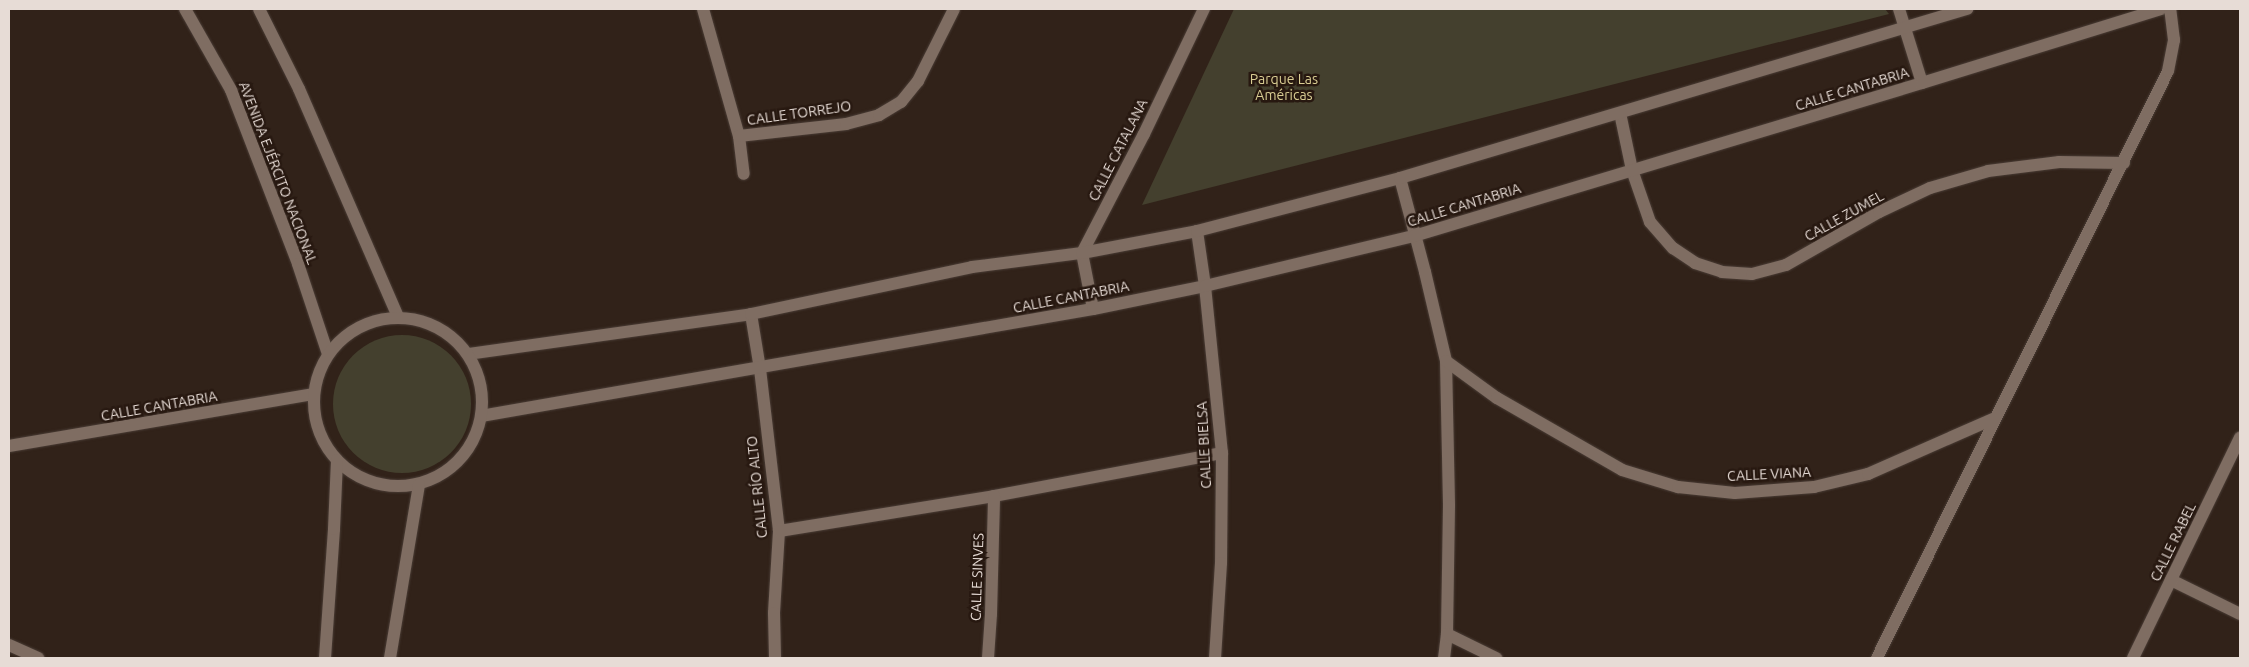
<!DOCTYPE html>
<html>
<head>
<meta charset="utf-8">
<style>
  body { margin:0 }
  #map { position:relative; width:2249px; height:667px; overflow:hidden; background:#312219; font-family:Ubuntu,sans-serif }
  div>[style] { position:absolute }
  .green>* { inset:0; background:#44402e }
  .round { border-radius:50% }
  .roads { filter:drop-shadow(0 0 1px #4a3d36) drop-shadow(0 0 1px #4a3d36) }
  .minor>* { height:12px; margin:-6px; padding:0 6px; transform-origin:6px; border-radius:6px; background:#7f6d62 }
  .tertiary>* { height:12px; margin:-6px; padding:0 6px; transform-origin:6px; border-radius:6px; background:#7f6d62 }
  .tertiary>.ring { margin:-6px; padding:0; box-sizing:content-box; background:none; border:12px solid #7f6d62; border-radius:50% }
  span { translate:-50% -50%; white-space:nowrap; text-align:center; line-height:1.15; -webkit-text-stroke:5px #271810; paint-order:stroke }
  .park-label { font-size:14px; color:#d9cd93 }
  .street-label { font-size:14px; color:#e7dcd6 }
  .frame { position:absolute; inset:0; border:10px solid #e7dcd6; pointer-events:none }
</style>
</head>
<body>
<div id="map">
  <div class="green">
    <div style="clip-path:polygon(1234px 9px,1885px 9px,1889px 14px,1142px 205px)"></div>
    <div class="round" style="left:333px;top:335px;width:138px;height:138px"></div>
  </div>
  <div class="roads">
    <div class="minor">
      <div style="left:703px;top:9px;width:132px;rotate:74.2deg"></div>
      <div style="left:739px;top:136px;width:38px;rotate:83deg"></div>
      <div style="left:1899px;top:9px;width:77px;rotate:72.7deg"></div>
      <div style="left:1620px;top:113px;width:58px;rotate:78.1deg"></div>
      <div style="left:1632px;top:170px;width:55px;rotate:70.9deg"></div>
      <div style="left:1650px;top:222px;width:35px;rotate:49deg"></div>
      <div style="left:1673px;top:248px;width:27px;rotate:34deg"></div>
      <div style="left:1695px;top:263px;width:28px;rotate:18deg"></div>
      <div style="left:1722px;top:272px;width:30px;rotate:4deg"></div>
      <div style="left:1752px;top:274px;width:35px;rotate:-15deg"></div>
      <div style="left:1786px;top:265px;width:107px;rotate:-29.7deg"></div>
      <div style="left:1879px;top:212px;width:56px;rotate:-25.2deg"></div>
      <div style="left:1930px;top:188px;width:60px;rotate:-16.3deg"></div>
      <div style="left:1988px;top:171px;width:72px;rotate:-7.2deg"></div>
      <div style="left:2059px;top:162px;width:65px;rotate:0.9deg"></div>
      <div style="left:739px;top:136px;width:108px;rotate:-6.4deg"></div>
      <div style="left:846px;top:124px;width:34px;rotate:-15deg"></div>
      <div style="left:879px;top:115px;width:26px;rotate:-31deg"></div>
      <div style="left:901px;top:102px;width:27px;rotate:-51deg"></div>
      <div style="left:918px;top:81px;width:80px;rotate:-63.4deg"></div>
      <div style="left:1400px;top:178px;width:97px;rotate:75.1deg"></div>
      <div style="left:1425px;top:272px;width:91px;rotate:76.7deg"></div>
      <div style="left:1446px;top:361px;width:145px;rotate:88.8deg"></div>
      <div style="left:1449px;top:506px;width:128px;rotate:90.9deg"></div>
      <div style="left:1447px;top:634px;width:24px;rotate:97deg"></div>
      <div style="left:1197px;top:231px;width:56px;rotate:81.7deg"></div>
      <div style="left:1205px;top:286px;width:168px;rotate:84.2deg"></div>
      <div style="left:1222px;top:453px;width:110px;rotate:90.5deg"></div>
      <div style="left:1221px;top:563px;width:95px;rotate:93.6deg"></div>
      <div style="left:1093px;top:309px;width:57px;rotate:-101.1deg"></div>
      <div style="left:1082px;top:253px;width:134px;rotate:-62.5deg"></div>
      <div style="left:1144px;top:134px;width:139px;rotate:-64.4deg"></div>
      <div style="left:751px;top:314px;width:56px;rotate:80.7deg"></div>
      <div style="left:760px;top:369px;width:163px;rotate:83.3deg"></div>
      <div style="left:779px;top:531px;width:82px;rotate:93.5deg"></div>
      <div style="left:774px;top:613px;width:45px;rotate:88.7deg"></div>
      <div style="left:468px;top:354px;width:286px;rotate:-8deg"></div>
      <div style="left:751px;top:314px;width:226px;rotate:-12deg"></div>
      <div style="left:972px;top:267px;width:111px;rotate:-7.3deg"></div>
      <div style="left:1082px;top:253px;width:117px;rotate:-10.8deg"></div>
      <div style="left:1197px;top:231px;width:210px;rotate:-14.6deg"></div>
      <div style="left:1400px;top:178px;width:592px;rotate:-16.6deg"></div>
      <div style="left:1446px;top:361px;width:63px;rotate:36deg"></div>
      <div style="left:1497px;top:398px;width:144px;rotate:29.9deg"></div>
      <div style="left:1622px;top:470px;width:59px;rotate:16.9deg"></div>
      <div style="left:1678px;top:487px;width:57px;rotate:6deg"></div>
      <div style="left:1735px;top:493px;width:79px;rotate:-4.3deg"></div>
      <div style="left:1814px;top:487px;width:56px;rotate:-13.5deg"></div>
      <div style="left:1868px;top:474px;width:139px;rotate:-23.8deg"></div>
      <div style="left:481px;top:416px;width:621px;rotate:-9.92deg"></div>
      <div style="left:1093px;top:309px;width:114px;rotate:-11.6deg"></div>
      <div style="left:1205px;top:286px;width:215px;rotate:-13.5deg"></div>
      <div style="left:1414px;top:236px;width:531px;rotate:-16.76deg"></div>
      <div style="left:1922px;top:83px;width:250px;rotate:-17.2deg"></div>
      <div style="left:9px;top:446px;width:308px;rotate:-9.7deg"></div>
      <div style="left:779px;top:531px;width:218px;rotate:-9.2deg"></div>
      <div style="left:994px;top:496px;width:232px;rotate:-10.7deg"></div>
      <div style="left:2171px;top:580px;width:77px;rotate:26.2deg"></div>
      <div style="left:1447px;top:634px;width:55px;rotate:26.1deg"></div>
      <div style="left:9px;top:645px;width:32px;rotate:24deg"></div>
      <div style="left:988px;top:658px;width:44px;rotate:-86.1deg"></div>
      <div style="left:991px;top:614px;width:118px;rotate:-88.5deg"></div>
      <div style="left:1877px;top:658px;width:655px;rotate:-63.63deg"></div>
      <div style="left:2168px;top:71px;width:32px;rotate:-79deg"></div>
      <div style="left:2174px;top:40px;width:31px;rotate:-97deg"></div>
      <div style="left:2133px;top:658px;width:245px;rotate:-64.1deg"></div>
    </div>
    <div class="tertiary">
      <div style="left:185px;top:9px;width:93px;rotate:60.4deg"></div>
      <div style="left:231px;top:90px;width:186px;rotate:68.9deg"></div>
      <div style="left:298px;top:264px;width:95px;rotate:71.6deg"></div>
      <div style="left:259px;top:9px;width:89px;rotate:63.4deg"></div>
      <div style="left:299px;top:89px;width:249px;rotate:66.5deg"></div>
      <div class="ring" style="left:314px;top:318px;width:156px;height:156px"></div>
      <div style="left:325px;top:658px;width:129px;rotate:-86deg"></div>
      <div style="left:334px;top:529px;width:69px;rotate:-87.5deg"></div>
      <div style="left:390px;top:658px;width:176px;rotate:-80.5deg"></div>
    </div>
  </div>
  <div class="park-label">
    <span style="left:1284px;top:87px">Parque Las<br>Américas</span>
  </div>
  <div class="street-label">
    <span style="left:1852px;top:89px;rotate:-17deg">CALLE CANTABRIA</span>
    <span style="left:799px;top:113px;rotate:-8deg">CALLE TORREJO</span>
    <span style="left:1118px;top:150px;rotate:-63deg">CALLE CATALANA</span>
    <span style="left:278px;top:173px;rotate:69deg">AVENIDA EJÉRCITO NACIONAL</span>
    <span style="left:1464px;top:205px;rotate:-17deg">CALLE CANTABRIA</span>
    <span style="left:1844px;top:216px;rotate:-29deg">CALLE ZUMEL</span>
    <span style="left:1071px;top:297px;rotate:-11deg">CALLE CANTABRIA</span>
    <span style="left:159px;top:406px;rotate:-10deg">CALLE CANTABRIA</span>
    <span style="left:1204px;top:445px;rotate:-93deg">CALLE BIELSA</span>
    <span style="left:1769px;top:474px;rotate:-3deg">CALLE VIANA</span>
    <span style="left:757px;top:487px;rotate:-96deg">CALLE RÍO ALTO</span>
    <span style="left:2173px;top:542px;rotate:-64deg">CALLE RABEL</span>
    <span style="left:977px;top:577px;rotate:-88deg">CALLE SINVES</span>
  </div>
  <div class="frame"></div>
</div>
</body>
</html>
